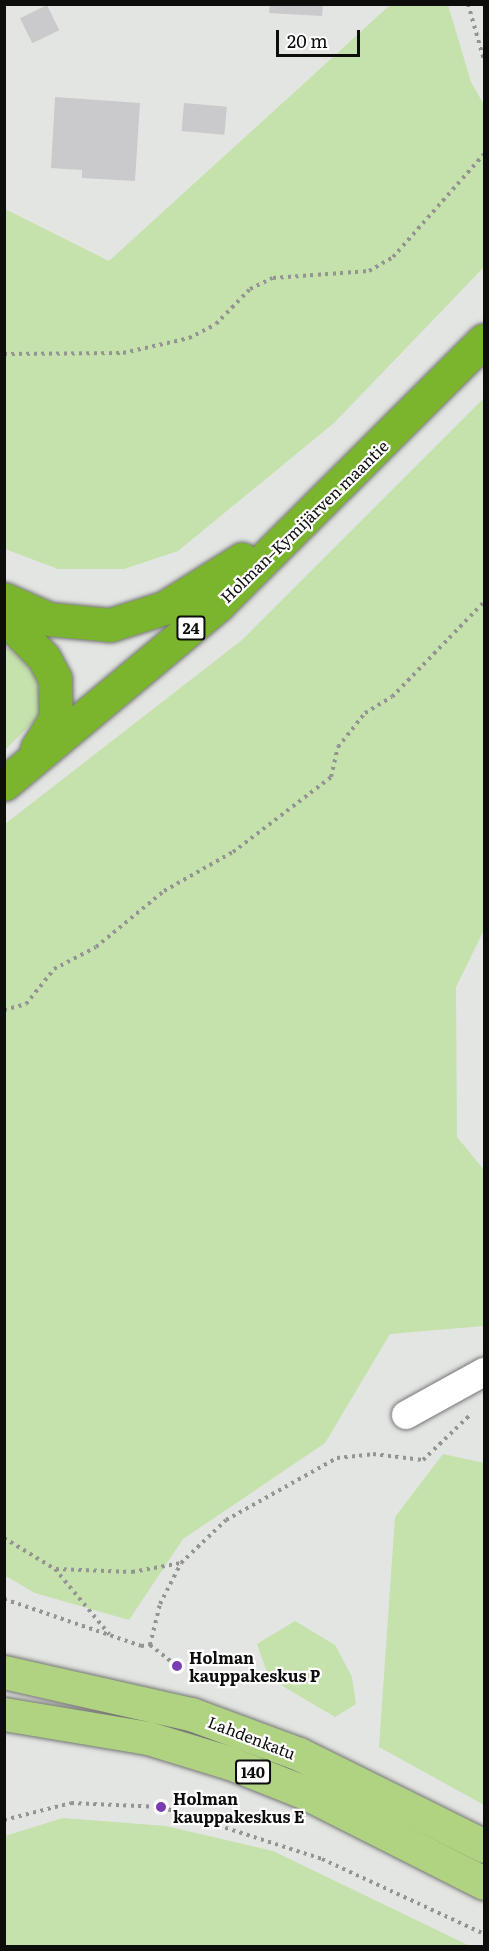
<!DOCTYPE html>
<html>
<head>
<meta charset="utf-8">
<style>
  body { margin:0 }
  #map { position:relative; width:489px; height:1951px; overflow:hidden; background:#e3e5e2; font-family:Literata,serif }
  div>[style] { position:absolute }
  .green>* { inset:0; background:#c5e1ac }
  .building>* { inset:0; background:#cac9cc; transform-origin:0 0 }
  .path>* { height:4px; margin-top:-2px; transform-origin:0; background:repeating-linear-gradient(90deg,#949593 0 3px,transparent 0 7.5px) }
  .roads { filter:drop-shadow(0 0 2px #757674) drop-shadow(0 0 2px #757674) }
  .street>* { height:28px; margin:-14px; padding:0 14px; transform-origin:14px; border-radius:14px; background:#fff }
  .primary>* { height:33px; margin:-16.5px; padding:0 16.5px; transform-origin:16.5px; border-radius:16.5px; background:#afd381 }
  .highway>* { height:33px; margin:-16.5px; padding:0 16.5px; transform-origin:16.5px; border-radius:16.5px; background:#7ab52d }
  .dots>* { width:16px; height:16px; translate:-50% -50%; box-sizing:border-box; border:3px solid #fff; border-radius:50% }
  span { translate:-50% -50%; white-space:nowrap; text-align:center; line-height:1.15; -webkit-text-stroke:4.5px #fff; paint-order:stroke }
  .shield-label span { padding:2px 4px; background:#fff; border:2px solid; border-radius:4px; -webkit-text-stroke-width:0 }
  .shield-label { font-size:15px; color:#0d0d0c; font-weight:700 }
  .street-label { font-size:16px; color:#0d0d0c }
  .poi-label { font-size:16px; color:#0d0d0c; font-weight:700 }
  .left { translate:0 -50%; text-align:left }
  .frame { position:absolute; inset:0; border:6px solid #0d0d0c; pointer-events:none }
  .scale { position:absolute; left:276px; top:30px; width:84px; height:27px; box-sizing:border-box; border:3px solid #0d0d0c; border-top:0; padding-left:8px; font-size:18px; line-height:21px; white-space:nowrap; color:#0d0d0c; -webkit-text-stroke:4px #fff; paint-order:stroke }
</style>
</head>
<body>
<div id="map">
  <div class="green">
    <div style="clip-path:polygon(390px 5px,448px 5px,471px 82px,484px 105px,484px 267px,334px 423px,178px 551px,124px 569px,58px 569px,5px 549px,5px 209px,109px 261px)"></div>
    <div style="clip-path:polygon(484px 398px,484px 930px,456px 987px,457px 1137px,484px 1170px,484px 1326px,390px 1334px,325px 1443px,183px 1539px,129px 1620px,35px 1593px,4px 1575px,5px 824px,242px 640px)"></div>
    <div style="clip-path:polygon(4px 644px,36px 676px,41px 703px,39px 716px,5px 750px)"></div>
    <div style="clip-path:polygon(443px 1454px,484px 1463px,484px 1805px,379px 1747px,395px 1517px)"></div>
    <div style="clip-path:polygon(295px 1621px,335px 1645px,352px 1677px,356px 1704px,335px 1717px,269px 1678px,257px 1644px)"></div>
    <div style="clip-path:polygon(63px 1818px,166px 1826px,273px 1851px,470px 1946px,5px 1946px,5px 1836px)"></div>
  </div>
  <div class="building">
    <div style="clip-path:polygon(270px 4px,323px 4px,322px 16px,269px 13px)"></div>
    <div style="left:47px;top:5px;width:28px;height:30px;rotate:64deg"></div>
    <div style="clip-path:polygon(55px 97px,140px 103px,135px 181px,82px 178px,82px 170px,51px 168px)"></div>
    <div style="left:184px;top:103px;width:43px;height:28px;rotate:5deg"></div>
  </div>
  <div class="path">
    <div style="left:468px;top:4px;width:58px;rotate:74.1deg"></div>
    <div style="left:4px;top:354px;width:119px;rotate:-0.5deg"></div>
    <div style="left:123px;top:353px;width:68px;rotate:-12.8deg"></div>
    <div style="left:189px;top:338px;width:30px;rotate:-27deg"></div>
    <div style="left:216px;top:324px;width:49px;rotate:-45.8deg"></div>
    <div style="left:250px;top:289px;width:25px;rotate:-26deg"></div>
    <div style="left:273px;top:278px;width:96px;rotate:-4.2deg"></div>
    <div style="left:369px;top:271px;width:28px;rotate:-30deg"></div>
    <div style="left:393px;top:257px;width:137px;rotate:-48.5deg"></div>
    <div style="left:4px;top:1010px;width:23px;rotate:-15deg"></div>
    <div style="left:26px;top:1004px;width:45px;rotate:-51.3deg"></div>
    <div style="left:54px;top:969px;width:47px;rotate:-27.6deg"></div>
    <div style="left:96px;top:947px;width:88px;rotate:-39.5deg"></div>
    <div style="left:164px;top:891px;width:79px;rotate:-29.5deg"></div>
    <div style="left:233px;top:852px;width:123px;rotate:-37.4deg"></div>
    <div style="left:331px;top:777px;width:31px;rotate:-77deg"></div>
    <div style="left:338px;top:747px;width:43px;rotate:-51.5deg"></div>
    <div style="left:365px;top:713px;width:31px;rotate:-31deg"></div>
    <div style="left:392px;top:697px;width:132px;rotate:-45.9deg"></div>
    <div style="left:4px;top:1538px;width:60px;rotate:31.3deg"></div>
    <div style="left:55px;top:1569px;width:85px;rotate:50.3deg"></div>
    <div style="left:56px;top:1569px;width:76px;rotate:2.3deg"></div>
    <div style="left:132px;top:1572px;width:50px;rotate:-10.4deg"></div>
    <div style="left:4px;top:1599px;width:145px;rotate:18.9deg"></div>
    <div style="left:141px;top:1646px;width:9px;rotate:-6deg"></div>
    <div style="left:150px;top:1645px;width:42px;rotate:-76.3deg"></div>
    <div style="left:160px;top:1604px;width:46px;rotate:-62.9deg"></div>
    <div style="left:181px;top:1563px;width:62px;rotate:-43.7deg"></div>
    <div style="left:226px;top:1520px;width:127px;rotate:-29.2deg"></div>
    <div style="left:337px;top:1458px;width:36px;rotate:-6deg"></div>
    <div style="left:373px;top:1454px;width:50px;rotate:6.8deg"></div>
    <div style="left:423px;top:1460px;width:66px;rotate:-43.8deg"></div>
    <div style="left:150px;top:1645px;width:34px;rotate:38deg"></div>
    <div style="left:4px;top:1820px;width:69px;rotate:-14.2deg"></div>
    <div style="left:71px;top:1803px;width:90px;rotate:2.5deg"></div>
    <div style="left:161px;top:1807px;width:169px;rotate:17.9deg"></div>
    <div style="left:322px;top:1859px;width:179px;rotate:24.8deg"></div>
  </div>
  <div class="roads">
    <div class="street">
      <div style="left:406px;top:1415px;width:89px;rotate:-28.9deg"></div>
    </div>
    <div class="primary">
      <div style="left:4px;top:1672px;width:192px;rotate:12.7deg"></div>
      <div style="left:191px;top:1714px;width:115px;rotate:20.3deg"></div>
      <div style="left:299px;top:1754px;width:207px;rotate:26.4deg"></div>
      <div style="left:4px;top:1714px;width:146px;rotate:9.5deg"></div>
      <div style="left:148px;top:1738px;width:86px;rotate:17deg"></div>
      <div style="left:230px;top:1763px;width:82px;rotate:21.5deg"></div>
      <div style="left:306px;top:1793px;width:199px;rotate:26.8deg"></div>
    </div>
    <div class="highway">
      <div style="left:4px;top:599px;width:49px;rotate:24deg"></div>
      <div style="left:49px;top:619px;width:61px;rotate:5.6deg"></div>
      <div style="left:110px;top:625px;width:57px;rotate:-17.5deg"></div>
      <div style="left:164px;top:608px;width:92px;rotate:-32.1deg"></div>
      <div style="left:4px;top:617px;width:57px;rotate:45.7deg"></div>
      <div style="left:44px;top:658px;width:24px;rotate:62deg"></div>
      <div style="left:55px;top:679px;width:39px;rotate:89deg"></div>
      <div style="left:56px;top:718px;width:36px;rotate:122deg"></div>
      <div style="left:4px;top:784px;width:279px;rotate:-39.9deg"></div>
      <div style="left:218px;top:605px;width:375px;rotate:-44.9deg"></div>
    </div>
  </div>
  <div class="dots">
    <div style="left:177px;top:1666px;background:#7a3cb2"></div>
    <div style="left:161px;top:1807px;background:#7a3cb2"></div>
  </div>
  <div class="shield-label">
    <span style="left:191px;top:628px">24</span>
    <span style="left:253px;top:1772px">140</span>
  </div>
  <div class="street-label">
    <span style="left:304px;top:521px;rotate:-44deg">Holman–Kymijärven maantie</span>
    <span style="left:252px;top:1737px;rotate:21deg">Lahdenkatu</span>
  </div>
  <div class="poi-label">
    <span class="left" style="left:189px;top:1666px">Holman<br>kauppakeskus P</span>
    <span class="left" style="left:173px;top:1807px">Holman<br>kauppakeskus E</span>
  </div>
  <div class="frame"></div>
  <div class="scale">20 m</div>
</div>
</body>
</html>
